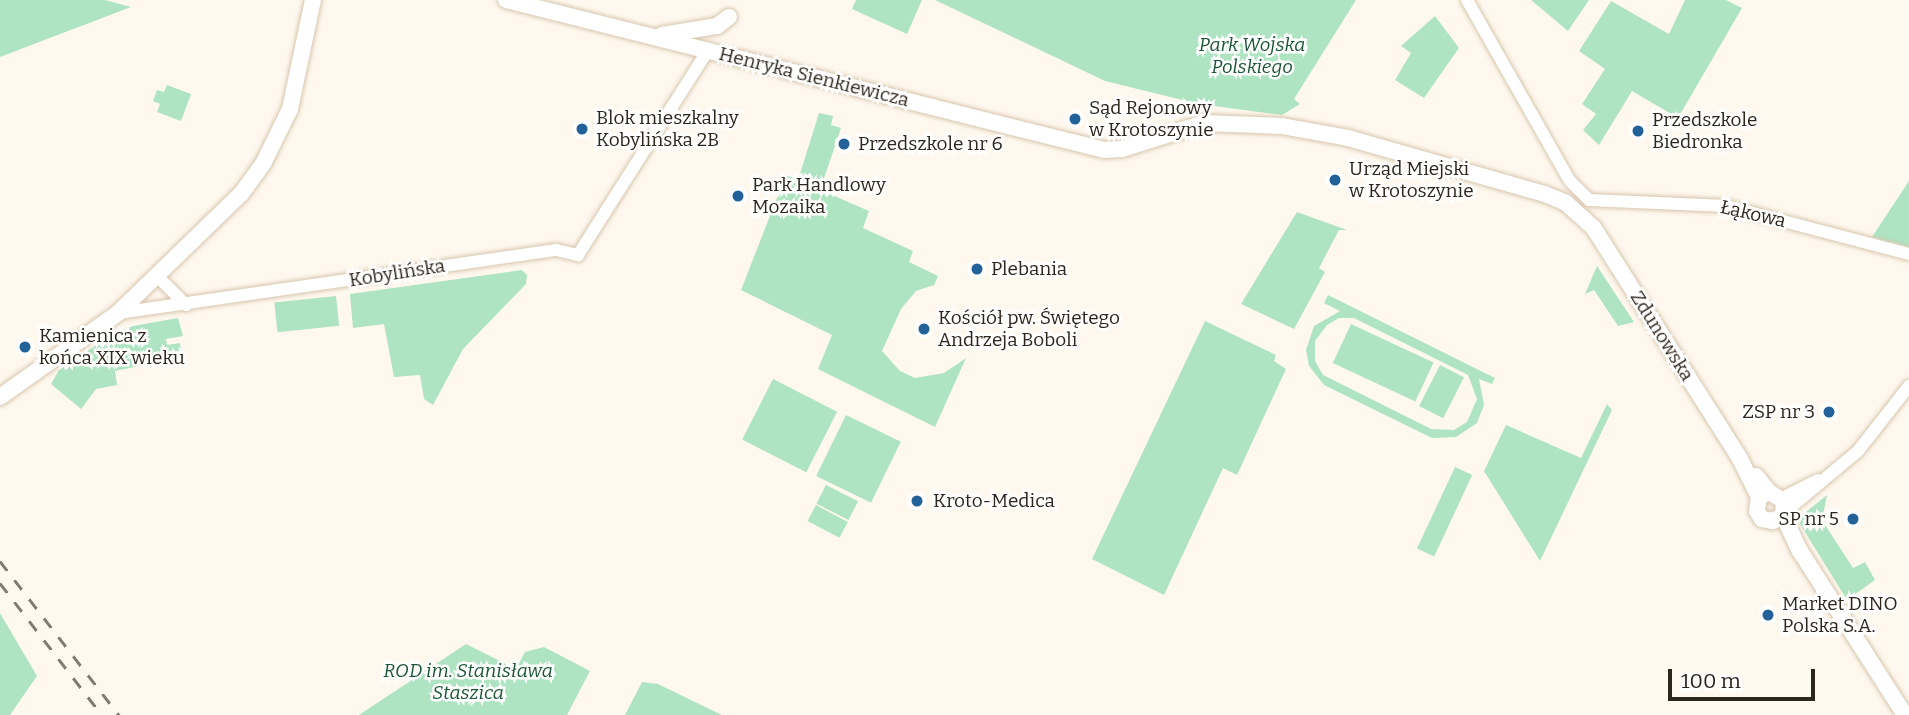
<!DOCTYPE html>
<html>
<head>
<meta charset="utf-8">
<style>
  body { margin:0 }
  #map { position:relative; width:1909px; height:715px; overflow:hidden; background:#fff8ee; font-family:Bitter,serif }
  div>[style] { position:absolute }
  .green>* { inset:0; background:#aee4c1; transform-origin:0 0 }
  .roads { filter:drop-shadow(0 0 2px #d7c6ae) drop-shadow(0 0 2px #d7c6ae) }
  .minor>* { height:12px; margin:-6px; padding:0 6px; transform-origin:6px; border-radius:6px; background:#fff }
  .major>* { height:16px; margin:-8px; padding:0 8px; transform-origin:8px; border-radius:8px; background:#fff }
  .rail>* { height:2.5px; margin-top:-1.25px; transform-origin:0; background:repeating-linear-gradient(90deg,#817a70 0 12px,transparent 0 24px) }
  .dots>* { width:19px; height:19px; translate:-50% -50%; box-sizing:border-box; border:4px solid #fff; border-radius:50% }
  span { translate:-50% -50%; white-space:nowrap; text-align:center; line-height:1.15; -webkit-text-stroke:5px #fff; paint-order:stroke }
  .park-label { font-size:19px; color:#1a5536; font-style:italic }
  .street-label { font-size:19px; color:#2c261c }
  .poi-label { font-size:19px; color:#2c261c }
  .left { translate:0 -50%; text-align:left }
  .right { translate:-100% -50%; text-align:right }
  .scale { position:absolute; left:1668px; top:669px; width:147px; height:32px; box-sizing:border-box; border:4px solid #2c261c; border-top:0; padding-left:9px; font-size:21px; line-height:24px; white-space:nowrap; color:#2c261c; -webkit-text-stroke:5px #fff; paint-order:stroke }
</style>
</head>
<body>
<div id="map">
  <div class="green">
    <div style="clip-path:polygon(0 0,105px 0,131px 7px,0 57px)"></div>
    <div style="clip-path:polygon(856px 0,922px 0,907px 34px,852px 9px)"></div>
    <div style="clip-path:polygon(935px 0,1356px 0,1294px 99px,1300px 104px,1282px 115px,1199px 104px,1105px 81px)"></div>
    <div style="clip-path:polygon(1531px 0,1589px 0,1568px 31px)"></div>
    <div style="clip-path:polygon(1685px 0,1726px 0,1742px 8px,1678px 118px,1632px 91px,1599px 145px,1583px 130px,1596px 114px,1582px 104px,1605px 69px,1579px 51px,1611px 1px,1669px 34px)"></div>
    <div style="clip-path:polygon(1435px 16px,1459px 48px,1424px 98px,1395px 80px,1411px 53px,1401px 46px)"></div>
    <div style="clip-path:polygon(167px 85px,191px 94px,181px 121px,157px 112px,160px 104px,153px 101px,157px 90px,164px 92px)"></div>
    <div style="clip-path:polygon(819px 113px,833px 116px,831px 125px,841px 128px,821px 187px,799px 177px)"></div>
    <div style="clip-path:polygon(786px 175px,869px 211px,863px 228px,913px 251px,909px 262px,938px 276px,934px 285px,916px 291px,901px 309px,882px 351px,900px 371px,915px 378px,944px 373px,966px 358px,935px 427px,818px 369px,832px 335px,741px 290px)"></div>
    <div style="clip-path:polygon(1909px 181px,1909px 247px,1872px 237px)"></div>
    <div style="clip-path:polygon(1297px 212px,1347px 230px,1339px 230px,1319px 268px,1325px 272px,1294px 329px,1241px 304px)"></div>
    <div style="clip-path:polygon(1597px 266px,1634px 322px,1618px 326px,1594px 290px,1585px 294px)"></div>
    <div style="clip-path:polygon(522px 270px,527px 275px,526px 284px,463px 349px,433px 405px,424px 399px,420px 375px,394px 377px,384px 324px,353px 328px,350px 294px)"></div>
    <div style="clip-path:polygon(evenodd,1328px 295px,1495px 378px,1492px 384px,1479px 379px,1484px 405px,1477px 423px,1456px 437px,1432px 438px,1324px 385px,1309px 366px,1306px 350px,1314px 326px,1340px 311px,1324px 303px,1328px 295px,1339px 318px,1354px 318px,1468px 375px,1477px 399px,1467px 422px,1454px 430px,1431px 429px,1323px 375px,1315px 361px,1315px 341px,1327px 325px,1339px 318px)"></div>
    <div style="left:336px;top:296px;width:30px;height:62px;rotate:84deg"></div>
    <div style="clip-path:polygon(178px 318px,183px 336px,166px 339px,167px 345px,180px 343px,181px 351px,144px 356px,144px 365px,115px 371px,117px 385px,96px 389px,81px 409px,51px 384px,59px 370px,110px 336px,133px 326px)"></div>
    <div style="clip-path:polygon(1205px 321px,1276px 355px,1274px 361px,1286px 369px,1237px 475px,1223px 468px,1164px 595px,1092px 559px)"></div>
    <div style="left:1351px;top:324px;width:91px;height:43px;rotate:25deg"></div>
    <div style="left:1440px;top:365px;width:27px;height:46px;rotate:27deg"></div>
    <div style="left:773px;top:379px;width:72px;height:68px;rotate:27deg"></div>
    <div style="clip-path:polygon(1607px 404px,1612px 410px,1540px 561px,1484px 471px,1506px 425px,1581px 458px)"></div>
    <div style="left:846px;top:415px;width:61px;height:68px;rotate:26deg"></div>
    <div style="left:1455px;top:467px;width:19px;height:90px;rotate:25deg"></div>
    <div style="left:826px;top:485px;width:36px;height:21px;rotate:27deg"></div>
    <div style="clip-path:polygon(1827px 495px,1822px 520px,1853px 568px,1865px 562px,1875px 580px,1847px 600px,1800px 524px,1802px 515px)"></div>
    <div style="left:816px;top:505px;width:36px;height:18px;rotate:28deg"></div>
    <div style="clip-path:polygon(0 613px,37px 676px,10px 715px,0 715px)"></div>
    <div style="clip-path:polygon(466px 644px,516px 669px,525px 652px,544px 647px,590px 671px,567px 715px,359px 715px)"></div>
    <div style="clip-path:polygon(642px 682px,658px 684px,722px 715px,625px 715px)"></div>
  </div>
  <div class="roads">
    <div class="minor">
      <div style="left:1467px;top:0;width:208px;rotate:60.4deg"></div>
      <div style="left:1570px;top:181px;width:27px;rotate:45deg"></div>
      <div style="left:1589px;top:200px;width:137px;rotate:2.5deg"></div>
      <div style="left:1726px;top:206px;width:189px;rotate:14.7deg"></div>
      <div style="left:158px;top:277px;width:40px;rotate:45deg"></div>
      <div style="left:118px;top:313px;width:443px;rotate:-8.2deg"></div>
      <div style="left:556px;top:250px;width:23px;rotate:13deg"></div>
      <div style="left:578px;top:255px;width:243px;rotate:-57.6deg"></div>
      <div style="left:1782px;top:498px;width:40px;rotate:-26.6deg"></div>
      <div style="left:1785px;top:512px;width:95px;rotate:-39.9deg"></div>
      <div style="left:1858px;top:451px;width:83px;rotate:-51.9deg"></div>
    </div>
    <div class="major">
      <div style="left:506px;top:0;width:617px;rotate:14.08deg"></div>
      <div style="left:1104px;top:150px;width:18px;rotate:-3deg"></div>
      <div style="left:1122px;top:149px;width:87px;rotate:-17.4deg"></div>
      <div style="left:1205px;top:123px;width:77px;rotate:2.2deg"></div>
      <div style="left:1282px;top:126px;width:67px;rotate:10.3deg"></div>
      <div style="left:1348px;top:138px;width:205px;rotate:15.9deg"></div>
      <div style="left:1545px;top:194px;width:23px;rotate:23deg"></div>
      <div style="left:1566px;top:203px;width:36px;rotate:42deg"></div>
      <div style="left:1593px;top:227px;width:275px;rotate:57.6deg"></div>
      <div style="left:1740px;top:459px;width:42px;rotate:63.4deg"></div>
      <div style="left:662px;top:35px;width:56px;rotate:-9.3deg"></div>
      <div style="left:717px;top:26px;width:15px;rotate:-37deg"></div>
      <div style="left:0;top:397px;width:145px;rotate:-35.4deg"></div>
      <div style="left:118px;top:313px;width:171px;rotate:-44.1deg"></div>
      <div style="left:241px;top:194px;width:39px;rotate:-54deg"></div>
      <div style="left:264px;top:162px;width:59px;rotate:-63.9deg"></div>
      <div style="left:290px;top:109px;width:111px;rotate:-78.1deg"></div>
      <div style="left:1756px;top:476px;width:21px;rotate:51deg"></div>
      <div style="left:1769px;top:492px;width:17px;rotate:31deg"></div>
      <div style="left:1784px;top:501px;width:14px;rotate:94deg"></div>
      <div style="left:1783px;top:515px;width:12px;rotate:149deg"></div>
      <div style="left:1773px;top:521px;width:11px;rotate:-170deg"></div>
      <div style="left:1762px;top:519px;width:9px;rotate:-122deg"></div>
      <div style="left:1757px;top:511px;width:14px;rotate:-82deg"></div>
      <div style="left:1759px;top:497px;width:11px;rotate:-27deg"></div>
      <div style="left:1783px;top:515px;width:40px;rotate:65deg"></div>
      <div style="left:1800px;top:551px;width:195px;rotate:57.4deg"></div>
    </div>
  </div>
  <div class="rail">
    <div style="left:0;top:561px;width:195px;rotate:52.3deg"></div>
    <div style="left:0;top:583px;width:167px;rotate:52.3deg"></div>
  </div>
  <div class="dots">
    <div style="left:1075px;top:119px;background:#226298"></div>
    <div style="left:582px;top:129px;background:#226298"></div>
    <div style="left:1638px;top:131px;background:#226298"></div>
    <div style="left:844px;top:144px;background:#226298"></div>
    <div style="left:1335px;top:180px;background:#226298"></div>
    <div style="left:738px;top:196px;background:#226298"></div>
    <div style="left:977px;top:269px;background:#226298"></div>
    <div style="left:924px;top:329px;background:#226298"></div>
    <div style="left:25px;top:347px;background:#226298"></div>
    <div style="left:1829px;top:412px;background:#226298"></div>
    <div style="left:917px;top:501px;background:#226298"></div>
    <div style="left:1853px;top:519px;background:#226298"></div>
    <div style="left:1768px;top:615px;background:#226298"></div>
  </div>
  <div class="park-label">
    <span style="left:1252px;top:56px">Park Wojska<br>Polskiego</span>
    <span style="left:468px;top:682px">ROD im. Stanisława<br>Staszica</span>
  </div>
  <div class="street-label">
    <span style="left:814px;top:77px;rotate:14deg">Henryka Sienkiewicza</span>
    <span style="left:1753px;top:214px;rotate:13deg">Łąkowa</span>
    <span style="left:397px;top:273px;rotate:-9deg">Kobylińska</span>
    <span style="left:1662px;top:336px;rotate:58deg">Zdunowska</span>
  </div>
  <div class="poi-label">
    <span class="left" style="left:1089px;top:119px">Sąd Rejonowy<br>w Krotoszynie</span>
    <span class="left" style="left:596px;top:129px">Blok mieszkalny<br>Kobylińska 2B</span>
    <span class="left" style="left:1652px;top:131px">Przedszkole<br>Biedronka</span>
    <span class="left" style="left:858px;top:144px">Przedszkole nr 6</span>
    <span class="left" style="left:1349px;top:180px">Urząd Miejski<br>w Krotoszynie</span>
    <span class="left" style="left:752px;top:196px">Park Handlowy<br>Mozaika</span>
    <span class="left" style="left:991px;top:269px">Plebania</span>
    <span class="left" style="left:938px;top:329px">Kościół pw. Świętego<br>Andrzeja Boboli</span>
    <span class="left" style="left:39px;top:347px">Kamienica z<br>końca XIX wieku</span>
    <span class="right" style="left:1815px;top:412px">ZSP nr 3</span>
    <span class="left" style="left:933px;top:501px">Kroto-Medica</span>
    <span class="right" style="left:1839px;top:519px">SP nr 5</span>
    <span class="left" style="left:1782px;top:615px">Market DINO<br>Polska S.A.</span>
  </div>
  <div class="scale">100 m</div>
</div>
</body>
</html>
